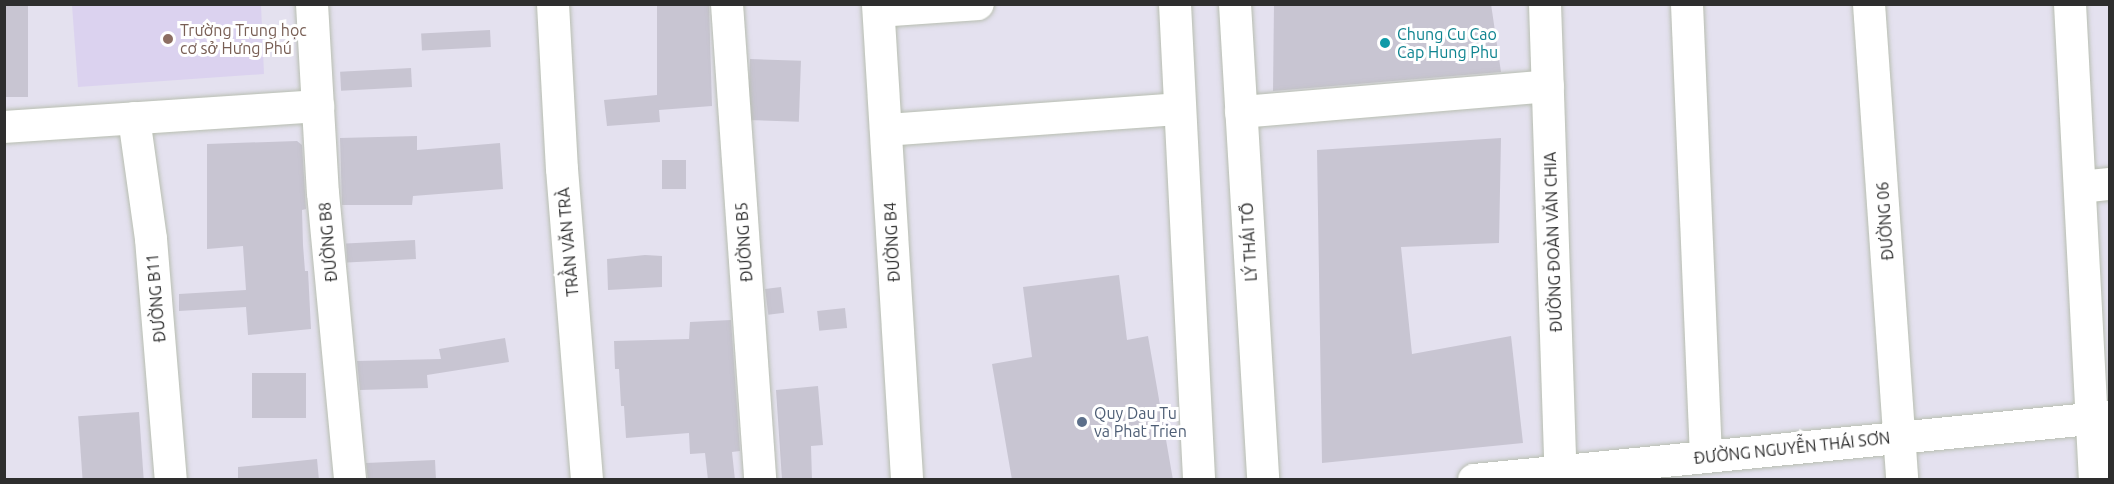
<!DOCTYPE html>
<html>
<head>
<meta charset="utf-8">
<style>
  body { margin:0 }
  #map { position:relative; width:2114px; height:484px; overflow:hidden; background:#e4e1ef; font-family:Ubuntu,sans-serif }
  div>[style] { position:absolute }
  .education>* { inset:0; background:#dbd2ef }
  .building>* { inset:0; background:#c8c5d2; transform-origin:0 0 }
  .roads { filter:drop-shadow(0 0 2px #b8beb1) drop-shadow(0 0 2px #b8beb1) }
  .minor>* { height:32px; margin:-16px; padding:0 16px; transform-origin:16px; border-radius:16px; background:#fff }
  .dots>* { width:16px; height:16px; translate:-50% -50%; box-sizing:border-box; border:3px solid #fff; border-radius:50% }
  span { translate:-50% -50%; white-space:nowrap; text-align:center; line-height:1.15; -webkit-text-stroke:6px #fff; paint-order:stroke }
  .education-label { font-size:16px; color:#785e54 }
  .left { translate:0 -50%; text-align:left }
  .culture-label { font-size:16px; color:#0d838f }
  .street-label { font-size:16px; color:#2e2e2e }
  .service-label { font-size:16px; color:#4e5e75 }
  .frame { position:absolute; inset:0; border:6px solid #2e2e2e; pointer-events:none }
</style>
</head>
<body>
<div id="map">
  <div class="education">
    <div style="clip-path:polygon(72px 5px,261px 5px,264px 74px,78px 87px)"></div>
  </div>
  <div class="building">
    <div style="left:4px;top:4px;width:24px;height:93px"></div>
    <div style="clip-path:polygon(657px 4px,709px 4px,712px 106px,659px 110px,660px 122px,607px 126px,604px 100px,657px 95px)"></div>
    <div style="clip-path:polygon(1274px 4px,1491px 4px,1501px 72px,1273px 91px)"></div>
    <div style="left:490px;top:30px;width:17px;height:69px;rotate:87deg"></div>
    <div style="left:750px;top:59px;width:51px;height:61px;rotate:2deg"></div>
    <div style="left:411px;top:68px;width:19px;height:71px;rotate:87deg"></div>
    <div style="clip-path:polygon(417px 136px,417px 150px,500px 143px,503px 189px,413px 196px,412px 205px,342px 205px,340px 138px)"></div>
    <div style="clip-path:polygon(1501px 138px,1499px 243px,1401px 247px,1412px 354px,1511px 336px,1523px 443px,1322px 463px,1317px 150px)"></div>
    <div style="clip-path:polygon(297px 141px,302px 145px,306px 209px,302px 210px,303px 245px,305px 271px,308px 271px,311px 329px,248px 335px,246px 307px,179px 311px,179px 294px,246px 290px,243px 246px,207px 249px,207px 144px)"></div>
    <div style="left:662px;top:160px;width:24px;height:29px"></div>
    <div style="left:415px;top:240px;width:19px;height:69px;rotate:87deg"></div>
    <div style="clip-path:polygon(645px 255px,662px 256px,662px 287px,608px 290px,607px 259px)"></div>
    <div style="clip-path:polygon(1119px 275px,1127px 340px,1148px 336px,1173px 480px,1012px 480px,992px 364px,1032px 357px,1023px 287px)"></div>
    <div style="left:781px;top:287px;width:26px;height:16px;rotate:83deg"></div>
    <div style="left:845px;top:308px;width:20px;height:28px;rotate:84deg"></div>
    <div style="clip-path:polygon(731px 320px,740px 451px,732px 452px,735px 480px,708px 480px,705px 453px,690px 454px,689px 433px,626px 438px,624px 406px,621px 406px,619px 369px,615px 369px,614px 341px,689px 339px,690px 322px)"></div>
    <div style="clip-path:polygon(505px 338px,509px 362px,427px 375px,428px 388px,360px 390px,357px 361px,441px 359px,439px 349px)"></div>
    <div style="left:306px;top:373px;width:45px;height:54px;rotate:90deg"></div>
    <div style="clip-path:polygon(818px 386px,823px 445px,811px 446px,812px 480px,782px 480px,776px 390px)"></div>
    <div style="left:139px;top:412px;width:68px;height:61px;rotate:86deg"></div>
    <div style="clip-path:polygon(317px 459px,319px 480px,238px 480px,238px 467px)"></div>
    <div style="clip-path:polygon(435px 460px,436px 480px,368px 480px,366px 463px)"></div>
  </div>
  <div class="roads">
    <div class="minor">
      <div style="left:312px;top:4px;width:189px;rotate:86.7deg"></div>
      <div style="left:323px;top:193px;width:288px;rotate:84.6deg"></div>
      <div style="left:553px;top:4px;width:165px;rotate:86.9deg"></div>
      <div style="left:562px;top:169px;width:312px;rotate:85.4deg"></div>
      <div style="left:727px;top:4px;width:477px;rotate:86deg"></div>
      <div style="left:878px;top:4px;width:477px;rotate:86.5deg"></div>
      <div style="left:1175px;top:4px;width:477px;rotate:87.1deg"></div>
      <div style="left:1235px;top:4px;width:477px;rotate:86.6deg"></div>
      <div style="left:1545px;top:4px;width:476px;rotate:88.1deg"></div>
      <div style="left:1687px;top:4px;width:453px;rotate:87.6deg"></div>
      <div style="left:1869px;top:4px;width:477px;rotate:86deg"></div>
      <div style="left:2070px;top:4px;width:477px;rotate:87deg"></div>
      <div style="left:879px;top:11px;width:99px;rotate:-4deg"></div>
      <div style="left:1241px;top:112px;width:308px;rotate:-4.8deg"></div>
      <div style="left:134px;top:118px;width:122px;rotate:82deg"></div>
      <div style="left:151px;top:239px;width:242px;rotate:85.3deg"></div>
      <div style="left:4px;top:127px;width:315px;rotate:-3.8deg"></div>
      <div style="left:886px;top:130px;width:294px;rotate:-4.1deg"></div>
      <div style="left:2080px;top:187px;width:30px;rotate:-6deg"></div>
      <div style="left:1474px;top:480px;width:639px;rotate:-5.66deg"></div>
    </div>
  </div>
  <div class="dots">
    <div style="left:168px;top:39px;background:#8d6e63"></div>
    <div style="left:1385px;top:43px;background:#0f9aa8"></div>
    <div style="left:1082px;top:422px;background:#5c6f8a"></div>
  </div>
  <div class="education-label">
    <span class="left" style="left:180px;top:39px">Trường Trung học<br>cơ sở Hưng Phú</span>
  </div>
  <div class="culture-label">
    <span class="left" style="left:1397px;top:43px">Chung Cu Cao<br>Cap Hung Phu</span>
  </div>
  <div class="street-label">
    <span style="left:1885px;top:221px;rotate:-94deg">ĐƯỜNG 06</span>
    <span style="left:328px;top:242px;rotate:-95deg">ĐƯỜNG B8</span>
    <span style="left:568px;top:242px;rotate:-95deg">TRẦN VĂN TRÀ</span>
    <span style="left:744px;top:242px;rotate:-94deg">ĐƯỜNG B5</span>
    <span style="left:892px;top:242px;rotate:-93deg">ĐƯỜNG B4</span>
    <span style="left:1249px;top:242px;rotate:-93deg">LÝ THÁI TỔ</span>
    <span style="left:1553px;top:242px;rotate:-92deg">ĐƯỜNG ĐOÀN VĂN CHIA</span>
    <span style="left:156px;top:298px;rotate:-95deg">ĐƯỜNG B11</span>
    <span style="left:1792px;top:448px;rotate:-6deg">ĐƯỜNG NGUYỄN THÁI SƠN</span>
  </div>
  <div class="service-label">
    <span class="left" style="left:1094px;top:422px">Quy Dau Tu<br>va Phat Trien</span>
  </div>
  <div class="frame"></div>
</div>
</body>
</html>
